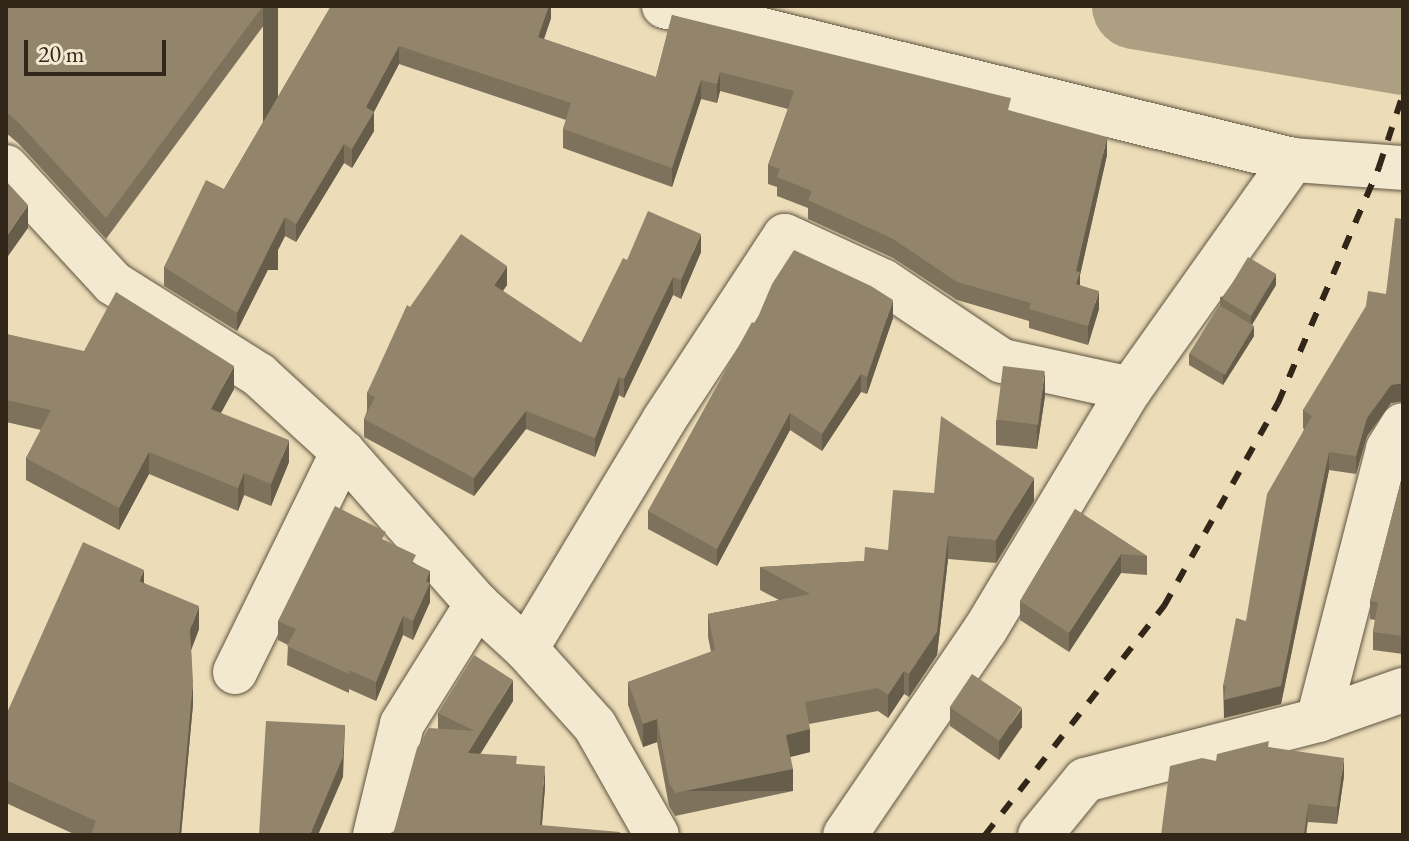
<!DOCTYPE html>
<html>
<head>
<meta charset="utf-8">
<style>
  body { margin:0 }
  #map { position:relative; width:1409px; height:841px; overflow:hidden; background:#ecddb8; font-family:"EB Garamond",serif }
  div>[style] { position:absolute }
  .river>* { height:86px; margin:-43px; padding:0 43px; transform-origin:43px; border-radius:43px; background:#ad9f82 }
  .roads { filter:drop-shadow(0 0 2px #605440) drop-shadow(0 0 2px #605440) }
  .street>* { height:44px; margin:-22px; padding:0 22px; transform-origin:22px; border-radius:22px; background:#f3e9d1 }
  .rail>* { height:6px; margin-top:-3px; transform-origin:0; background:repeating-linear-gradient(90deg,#322618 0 14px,transparent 0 28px) }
  .wall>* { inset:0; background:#7e725c }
  .shaded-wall>* { inset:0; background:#675d4b; transform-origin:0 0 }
  .building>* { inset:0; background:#93856b; transform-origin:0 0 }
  span { translate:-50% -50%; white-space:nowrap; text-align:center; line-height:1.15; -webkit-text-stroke:6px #f3e9d1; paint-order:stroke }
  .frame { position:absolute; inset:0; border:8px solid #322618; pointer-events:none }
  .scale { position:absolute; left:24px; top:40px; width:142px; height:36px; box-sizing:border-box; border:4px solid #322618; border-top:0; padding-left:10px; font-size:24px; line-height:28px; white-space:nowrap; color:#322618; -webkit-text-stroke:6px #f3e9d1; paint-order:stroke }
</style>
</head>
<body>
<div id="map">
  <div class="river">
    <div style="left:1135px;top:6px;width:272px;rotate:9.7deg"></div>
  </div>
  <div class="roads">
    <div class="street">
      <div style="left:664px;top:6px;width:648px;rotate:13.76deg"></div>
      <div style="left:1293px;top:160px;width:110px;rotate:4.2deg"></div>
      <div style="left:6px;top:167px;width:158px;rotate:47.3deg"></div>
      <div style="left:113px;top:283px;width:173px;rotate:32.2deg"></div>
      <div style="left:259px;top:375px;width:114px;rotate:42.5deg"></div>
      <div style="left:343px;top:452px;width:203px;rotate:48.6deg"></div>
      <div style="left:477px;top:604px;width:67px;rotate:42.6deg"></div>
      <div style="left:526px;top:649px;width:103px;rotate:48.1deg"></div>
      <div style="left:595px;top:726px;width:125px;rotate:60.4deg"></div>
      <div style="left:526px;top:649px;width:267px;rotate:-58.9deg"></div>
      <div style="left:664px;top:420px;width:220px;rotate:-56.7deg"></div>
      <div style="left:785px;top:236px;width:108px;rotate:24.7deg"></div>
      <div style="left:883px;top:281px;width:143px;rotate:33.9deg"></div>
      <div style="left:1002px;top:361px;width:131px;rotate:12.3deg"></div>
      <div style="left:235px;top:672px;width:245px;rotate:-63.9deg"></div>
      <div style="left:1318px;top:720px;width:280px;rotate:-75.5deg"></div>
      <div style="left:1388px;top:449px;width:28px;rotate:-58deg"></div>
      <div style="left:375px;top:835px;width:114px;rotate:-76.3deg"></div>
      <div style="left:402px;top:724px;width:142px;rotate:-58deg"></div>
      <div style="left:845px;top:835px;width:248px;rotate:-55.7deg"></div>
      <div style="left:985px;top:630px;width:281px;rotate:-59deg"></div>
      <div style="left:1130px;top:389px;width:281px;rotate:-54.6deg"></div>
      <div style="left:1040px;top:835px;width:71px;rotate:-50.7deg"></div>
      <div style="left:1085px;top:780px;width:241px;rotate:-14.4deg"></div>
      <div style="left:1318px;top:720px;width:90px;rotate:-19.4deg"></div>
    </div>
  </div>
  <div class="rail">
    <div style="left:985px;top:835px;width:291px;rotate:-52deg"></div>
    <div style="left:1164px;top:606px;width:233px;rotate:-60.7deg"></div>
    <div style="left:1278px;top:403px;width:257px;rotate:-66.8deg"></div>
    <div style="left:1379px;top:167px;width:77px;rotate:-71.8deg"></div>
  </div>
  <div class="wall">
    <div style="clip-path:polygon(6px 6px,278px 6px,106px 239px,18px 143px,6px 133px)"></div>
    <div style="clip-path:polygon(331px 6px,551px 6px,551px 18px,544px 39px,656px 77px,672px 15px,1011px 111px,1107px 155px,1080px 275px,1080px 285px,1099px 309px,1088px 345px,1029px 328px,1029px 321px,957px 300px,893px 258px,808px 219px,808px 208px,777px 196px,777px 187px,768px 184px,768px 165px,788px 109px,720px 91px,717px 103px,701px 99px,672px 187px,563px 148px,563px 129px,566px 120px,399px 64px,374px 112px,374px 131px,352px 168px,344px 163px,296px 242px,285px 236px,237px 331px,164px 286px,164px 267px,224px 189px)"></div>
    <div style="clip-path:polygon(1403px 219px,1403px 401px,1391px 403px,1367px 436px,1356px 474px,1329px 470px,1281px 704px,1224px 718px,1223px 686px,1246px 621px,1304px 429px,1303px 428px,1303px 410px,1386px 294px)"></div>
    <div style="clip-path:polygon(701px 252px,681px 299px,673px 295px,624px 398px,619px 395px,595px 457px,526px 429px,474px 496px,364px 437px,364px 419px,367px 411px,367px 393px,410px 307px,507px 285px,503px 291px,581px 343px,627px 260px)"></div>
    <div style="clip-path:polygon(1276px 285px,1252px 325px,1254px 336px,1223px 385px,1189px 365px,1189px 354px,1220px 305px,1220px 297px)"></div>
    <div style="clip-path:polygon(893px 318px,867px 394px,861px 392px,822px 451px,790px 430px,717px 566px,648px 529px,648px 511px,755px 324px)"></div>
    <div style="clip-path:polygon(6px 334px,234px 389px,221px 413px,289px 462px,271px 506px,244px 495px,238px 511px,149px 474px,119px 530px,26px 480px,26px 458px,41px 430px,6px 422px)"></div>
    <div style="clip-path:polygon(1045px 396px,1037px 449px,996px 445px,996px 420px)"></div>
    <div style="clip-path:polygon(1403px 473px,1403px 654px,1373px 650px,1373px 632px,1375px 620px,1370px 619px,1370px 601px)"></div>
    <div style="clip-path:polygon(1034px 501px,996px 563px,948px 559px,937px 655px,909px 697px,904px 694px,888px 718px,878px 711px,809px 724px,810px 752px,790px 757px,793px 791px,675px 816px,669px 806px,657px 742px,643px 747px,628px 705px,628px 682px,711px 652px,708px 637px,708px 614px,779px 600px,760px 590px,760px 567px,864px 561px,888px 550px)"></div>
    <div style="clip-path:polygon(1075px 509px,1147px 556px,1147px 575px,1121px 573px,1069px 652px,1020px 620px,1020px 601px)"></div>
    <div style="clip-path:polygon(386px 541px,416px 564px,430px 571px,430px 602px,413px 640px,403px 635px,376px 701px,349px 689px,349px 693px,287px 665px,288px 645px,278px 640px,278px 621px)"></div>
    <div style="clip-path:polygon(144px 583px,199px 629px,191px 650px,193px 704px,181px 835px,76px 835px,6px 803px,6px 715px)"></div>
    <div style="clip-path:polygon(513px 701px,480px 754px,517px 764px,545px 787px,542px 825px,394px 831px,438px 729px,438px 713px)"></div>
    <div style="clip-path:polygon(950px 707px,1022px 727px,999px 760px,950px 726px)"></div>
    <div style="clip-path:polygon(1269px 747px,1344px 776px,1337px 824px,1308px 822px,1306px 835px,1161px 835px,1216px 761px)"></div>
    <div style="clip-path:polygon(1403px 784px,1403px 827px,1401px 827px)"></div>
  </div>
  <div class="shaded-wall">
    <div style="left:263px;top:6px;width:15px;height:264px"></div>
    <div style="clip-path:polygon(549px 6px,551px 6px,551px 18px,538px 56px,538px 37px)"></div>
    <div style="clip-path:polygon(399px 46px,399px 64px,370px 119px,374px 112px,374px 131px,352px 168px,352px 149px,366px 107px)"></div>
    <div style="clip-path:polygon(720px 72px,720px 91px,717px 103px,717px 84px)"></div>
    <div style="clip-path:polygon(701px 80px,701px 99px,672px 187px,672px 168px)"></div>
    <div style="clip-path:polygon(1107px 137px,1107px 155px,1080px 275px,1080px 290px,1076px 303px,1076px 271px)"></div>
    <div style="clip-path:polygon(344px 144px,344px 163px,296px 242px,296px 224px)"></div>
    <div style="clip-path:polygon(28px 205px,28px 228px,6px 259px,6px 237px)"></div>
    <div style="clip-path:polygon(285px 217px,285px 236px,237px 331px,237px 313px)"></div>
    <div style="clip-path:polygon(701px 234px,701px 252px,681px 299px,681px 280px)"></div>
    <div style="clip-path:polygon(507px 266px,507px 285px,494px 303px,494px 285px)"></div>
    <div style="clip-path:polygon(1276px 274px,1276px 285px,1251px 326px,1251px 315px)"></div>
    <div style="clip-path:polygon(673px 277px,673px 295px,624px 398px,624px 379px)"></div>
    <div style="clip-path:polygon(1099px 291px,1099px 309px,1088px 345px,1088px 326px)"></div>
    <div style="clip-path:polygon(893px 300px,893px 318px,867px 394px,867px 377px)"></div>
    <div style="clip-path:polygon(1254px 326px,1254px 336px,1223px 385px,1223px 375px)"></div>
    <div style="clip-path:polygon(234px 366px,234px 389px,211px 431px,211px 409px)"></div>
    <div style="clip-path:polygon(1045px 371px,1045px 396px,1037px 449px,1037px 425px)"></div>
    <div style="clip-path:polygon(861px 374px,861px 392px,822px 451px,822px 434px)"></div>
    <div style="clip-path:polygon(619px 377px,619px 395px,595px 457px,595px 438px)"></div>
    <div style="clip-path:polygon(1403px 383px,1403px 401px,1391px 403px,1367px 436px,1356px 474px,1356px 456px,1367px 418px,1391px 385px)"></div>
    <div style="clip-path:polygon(526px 411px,526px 429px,474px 496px,474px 478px)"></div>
    <div style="clip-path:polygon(790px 413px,790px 430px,717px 566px,717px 549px)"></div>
    <div style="clip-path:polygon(289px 440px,289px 462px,271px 506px,271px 484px)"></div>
    <div style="clip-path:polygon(149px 452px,149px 474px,119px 530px,119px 508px)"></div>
    <div style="clip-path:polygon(1329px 452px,1329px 470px,1281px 704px,1224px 718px,1224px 700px)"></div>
    <div style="clip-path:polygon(244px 473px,244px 495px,238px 511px,238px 488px)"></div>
    <div style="clip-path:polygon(1034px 478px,1034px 501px,996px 563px,996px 540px)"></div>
    <div style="clip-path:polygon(948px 536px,948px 559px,937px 655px,909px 697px,909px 674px)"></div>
    <div style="clip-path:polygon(1121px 554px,1121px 573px,1069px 652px,1069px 633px)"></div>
    <div style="clip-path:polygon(144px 570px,144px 592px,139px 581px)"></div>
    <div style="clip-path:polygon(430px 571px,430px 602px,413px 640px,413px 621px,426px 581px)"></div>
    <div style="clip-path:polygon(199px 606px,199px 629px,190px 653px,190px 630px)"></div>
    <div style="clip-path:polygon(403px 616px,403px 635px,376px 701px,376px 682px)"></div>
    <div style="clip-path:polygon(904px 671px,904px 694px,888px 718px,888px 695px)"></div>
    <div style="clip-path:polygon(513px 680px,513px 701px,468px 774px,468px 753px)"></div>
    <div style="clip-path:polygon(193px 681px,193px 704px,181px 835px,179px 835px)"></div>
    <div style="clip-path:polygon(1022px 708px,1022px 727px,999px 760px,999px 741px)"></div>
    <div style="clip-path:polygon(657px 719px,657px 742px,643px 747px,643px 724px)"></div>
    <div style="clip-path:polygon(345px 725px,343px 777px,318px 835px,310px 835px)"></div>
    <div style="clip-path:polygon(810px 729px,810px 752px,786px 758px,786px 735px)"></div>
    <div style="clip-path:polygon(1344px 758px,1344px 776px,1337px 824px,1337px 807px)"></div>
    <div style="clip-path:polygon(545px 766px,545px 787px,541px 835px,540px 825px)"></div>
    <div style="left:793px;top:769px;width:22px;height:120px;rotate:90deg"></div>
    <div style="clip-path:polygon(1308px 804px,1306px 835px,1304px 835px)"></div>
  </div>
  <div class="building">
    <div style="clip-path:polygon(6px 6px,263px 6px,106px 218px,18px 122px,6px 112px)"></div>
    <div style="clip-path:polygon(331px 6px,549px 6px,538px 37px,656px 77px,672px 15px,1006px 97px,1011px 98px,1008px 110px,1107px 137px,1076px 271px,1080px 272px,1076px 284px,1099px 291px,1088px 326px,1029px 309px,1031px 303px,957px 282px,893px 239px,808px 200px,812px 191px,777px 177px,780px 169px,768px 165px,794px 91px,720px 72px,717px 84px,701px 80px,672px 168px,563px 129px,571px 103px,399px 46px,366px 107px,374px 112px,352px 149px,344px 144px,296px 224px,285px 217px,237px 313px,164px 267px,206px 180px,224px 189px)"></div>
    <div style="clip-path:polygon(6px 181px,28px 205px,6px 237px)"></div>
    <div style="clip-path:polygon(648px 211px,701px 234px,681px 280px,673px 277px,624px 379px,619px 377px,595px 438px,526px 411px,474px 478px,364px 419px,375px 397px,367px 393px,407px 305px,410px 307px,461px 234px,507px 266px,494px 285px,581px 343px,623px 258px,627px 260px)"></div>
    <div style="clip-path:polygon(1395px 218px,1403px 219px,1403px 383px,1391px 385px,1367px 418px,1356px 456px,1329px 452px,1281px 686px,1224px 700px,1226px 686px,1223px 686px,1236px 618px,1246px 621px,1267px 494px,1312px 416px,1303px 410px,1366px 306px,1368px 291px,1386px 294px)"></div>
    <div style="clip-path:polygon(794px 250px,871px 286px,893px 300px,867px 377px,861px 374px,822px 434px,790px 413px,717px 549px,648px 511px,752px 322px,755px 324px,772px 284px)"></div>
    <div style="left:1248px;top:257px;width:33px;height:49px;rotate:31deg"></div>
    <div style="clip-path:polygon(116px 292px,234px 366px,211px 409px,289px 440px,271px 484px,244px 473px,238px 488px,149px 452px,119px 508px,26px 458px,51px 410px,6px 400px,6px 334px,84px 351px)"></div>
    <div style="left:1219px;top:305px;width:41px;height:57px;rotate:31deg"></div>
    <div style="left:1003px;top:366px;width:42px;height:54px;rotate:7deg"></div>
    <div style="clip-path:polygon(941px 416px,1034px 478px,996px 540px,948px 536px,937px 632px,909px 674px,904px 671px,888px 695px,878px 688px,805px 702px,810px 729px,786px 735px,793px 769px,675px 793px,669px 783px,657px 719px,643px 724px,628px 682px,715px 650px,708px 614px,810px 594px,760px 567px,864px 561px,865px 547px,888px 550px,893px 490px,934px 493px)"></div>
    <div style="clip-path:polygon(1403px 473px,1403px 636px,1373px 632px,1378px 602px,1370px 601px)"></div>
    <div style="clip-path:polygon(335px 506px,386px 532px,382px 539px,416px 555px,412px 563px,430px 571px,426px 581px,430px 583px,413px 621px,403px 616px,376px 682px,349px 670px,349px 674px,287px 646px,296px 629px,278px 621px)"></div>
    <div style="clip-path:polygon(1075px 509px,1147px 556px,1121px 554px,1069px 633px,1020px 601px)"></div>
    <div style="clip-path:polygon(83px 542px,144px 570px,139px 581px,199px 606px,190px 630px,193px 681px,179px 835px,91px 835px,96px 821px,6px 780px,6px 715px)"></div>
    <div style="clip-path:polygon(474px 655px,513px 680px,468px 753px,517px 756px,516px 764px,545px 766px,540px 825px,620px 832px,620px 835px,387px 835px,394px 831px,417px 748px,429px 728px,475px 731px,438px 713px)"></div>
    <div style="left:972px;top:674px;width:60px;height:40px;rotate:34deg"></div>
    <div style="clip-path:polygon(266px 721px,345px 725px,343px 757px,310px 835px,259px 835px)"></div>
    <div style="clip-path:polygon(1269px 741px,1268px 747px,1344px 758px,1337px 807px,1308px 804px,1304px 835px,1161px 835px,1170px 766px,1202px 758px,1216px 761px,1217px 754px)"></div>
    <div style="clip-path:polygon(1403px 784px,1403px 808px,1401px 808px)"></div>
  </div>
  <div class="frame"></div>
  <div class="scale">20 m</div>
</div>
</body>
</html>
